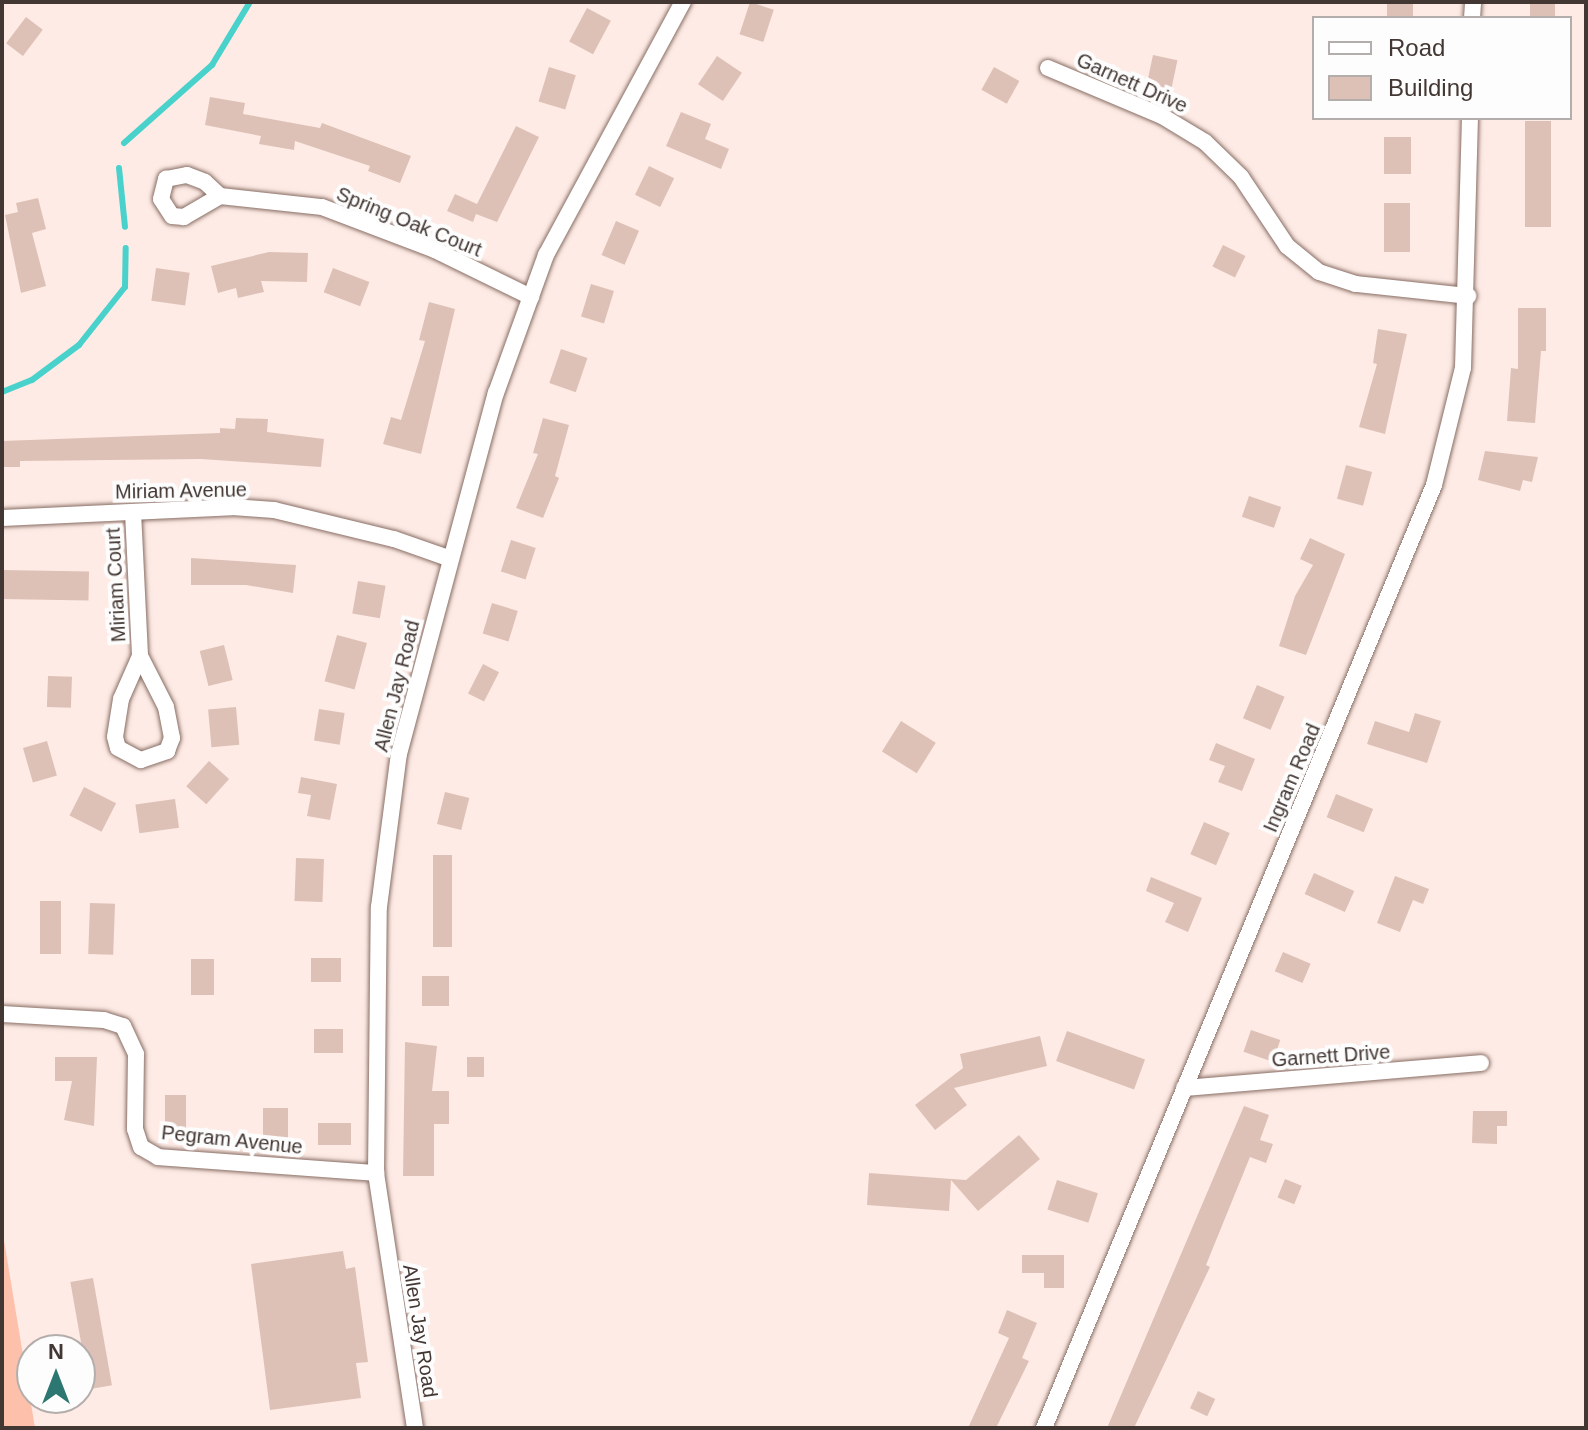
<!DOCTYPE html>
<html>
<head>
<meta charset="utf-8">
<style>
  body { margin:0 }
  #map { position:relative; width:1588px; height:1430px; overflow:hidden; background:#feebe5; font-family:Helvetica,sans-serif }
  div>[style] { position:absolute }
  .green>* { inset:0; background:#fdc0aa }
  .stream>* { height:6px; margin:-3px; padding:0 3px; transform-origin:3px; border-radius:3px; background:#48d2cb }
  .building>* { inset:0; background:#dec1b6; transform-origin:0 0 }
  .roads { filter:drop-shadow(0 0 2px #876d64) drop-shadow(0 0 2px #876d64) }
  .street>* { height:16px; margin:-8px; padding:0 8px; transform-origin:8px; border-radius:8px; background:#fff }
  span { translate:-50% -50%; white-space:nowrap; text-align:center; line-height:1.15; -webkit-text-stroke:8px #fdfdfd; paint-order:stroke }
  .street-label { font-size:20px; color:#433733 }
  .frame { position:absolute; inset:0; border:4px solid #433733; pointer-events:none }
  .legend { position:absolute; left:1312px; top:16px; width:260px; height:104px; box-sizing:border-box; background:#fdfdfd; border:2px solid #b3aeac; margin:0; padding:10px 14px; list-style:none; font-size:24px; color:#433733 }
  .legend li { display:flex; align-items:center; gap:16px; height:40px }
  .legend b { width:40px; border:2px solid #b3aeac }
  .north { position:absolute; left:16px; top:1334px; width:80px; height:80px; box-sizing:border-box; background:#fdfdfd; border:2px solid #b3aeac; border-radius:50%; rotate:0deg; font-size:22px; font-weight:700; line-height:32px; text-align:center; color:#433733 }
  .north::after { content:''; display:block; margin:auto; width:28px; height:36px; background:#2d7773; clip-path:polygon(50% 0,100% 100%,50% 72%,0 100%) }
</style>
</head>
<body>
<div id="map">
  <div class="green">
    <div style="clip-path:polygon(2px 1228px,35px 1428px,2px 1428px)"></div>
  </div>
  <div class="stream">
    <div style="left:124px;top:143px;width:118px;rotate:-41.6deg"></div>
    <div style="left:212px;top:65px;width:74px;rotate:-58.9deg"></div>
    <div style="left:119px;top:168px;width:59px;rotate:84.2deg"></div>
    <div style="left:2px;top:392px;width:32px;rotate:-22deg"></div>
    <div style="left:32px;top:380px;width:59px;rotate:-36.7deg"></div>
    <div style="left:79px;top:345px;width:74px;rotate:-51.6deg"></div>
    <div style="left:125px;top:287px;width:39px;rotate:-89deg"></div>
  </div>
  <div class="building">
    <div style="left:750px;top:2px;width:25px;height:34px;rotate:18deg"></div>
    <div style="left:1387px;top:2px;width:26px;height:16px"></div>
    <div style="left:1530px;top:2px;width:25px;height:16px"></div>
    <div style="left:587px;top:8px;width:27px;height:38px;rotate:28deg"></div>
    <div style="left:26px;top:17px;width:21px;height:33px;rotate:37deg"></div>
    <div style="left:1153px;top:55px;width:25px;height:31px;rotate:12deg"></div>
    <div style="left:717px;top:56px;width:30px;height:34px;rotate:34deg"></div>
    <div style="left:549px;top:67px;width:28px;height:36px;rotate:17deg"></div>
    <div style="left:994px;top:67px;width:29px;height:26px;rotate:29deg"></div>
    <div style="clip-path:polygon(210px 97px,245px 103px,243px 114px,320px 128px,322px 123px,411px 156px,400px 183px,368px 171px,370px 166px,295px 141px,294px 150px,259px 144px,261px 136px,205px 125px)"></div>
    <div style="clip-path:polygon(681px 112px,711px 124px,705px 139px,729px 149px,721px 169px,666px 146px)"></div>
    <div style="left:1525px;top:121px;width:26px;height:106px"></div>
    <div style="clip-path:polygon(516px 126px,539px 137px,497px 222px,476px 214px,473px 222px,447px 211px,455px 194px,477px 204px)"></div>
    <div style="left:1384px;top:137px;width:27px;height:37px"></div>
    <div style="left:649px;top:166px;width:28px;height:32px;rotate:26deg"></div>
    <div style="clip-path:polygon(38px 198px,46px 229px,32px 233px,46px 286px,21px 293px,5px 215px,18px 212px,16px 203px)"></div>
    <div style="left:1384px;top:203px;width:26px;height:49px"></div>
    <div style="left:616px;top:221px;width:25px;height:37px;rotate:23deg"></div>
    <div style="left:1223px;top:245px;width:25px;height:24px;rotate:26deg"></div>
    <div style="clip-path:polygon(269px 252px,308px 253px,307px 282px,261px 281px,264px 292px,238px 298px,236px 288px,218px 293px,211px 266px)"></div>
    <div style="left:156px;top:268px;width:34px;height:33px;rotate:8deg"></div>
    <div style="left:333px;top:268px;width:39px;height:26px;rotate:21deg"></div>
    <div style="left:591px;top:284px;width:24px;height:34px;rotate:17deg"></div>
    <div style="clip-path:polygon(429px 302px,455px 309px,421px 454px,383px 444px,391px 417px,401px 420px,425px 341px,419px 340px)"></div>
    <div style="clip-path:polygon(1518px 308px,1546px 308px,1546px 351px,1541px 351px,1535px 423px,1507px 421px,1511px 368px,1518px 369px)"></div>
    <div style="clip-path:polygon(1378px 329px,1407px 334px,1385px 434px,1359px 427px,1377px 364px,1373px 363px)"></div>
    <div style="left:561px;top:349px;width:28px;height:36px;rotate:19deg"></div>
    <div style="clip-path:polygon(236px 418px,268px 419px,267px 432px,324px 439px,321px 467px,201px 459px,20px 461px,20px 467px,2px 467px,2px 441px,220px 433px,220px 428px,235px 429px)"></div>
    <div style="clip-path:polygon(543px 418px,569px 425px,555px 476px,559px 478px,543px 518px,516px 508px,538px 454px,533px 453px)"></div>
    <div style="clip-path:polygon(1485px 451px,1538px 457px,1532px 482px,1523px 480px,1520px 491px,1478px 480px)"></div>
    <div style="left:1346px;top:465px;width:27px;height:35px;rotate:15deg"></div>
    <div style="left:1249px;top:496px;width:34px;height:22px;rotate:19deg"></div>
    <div style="clip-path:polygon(1310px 538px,1345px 554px,1306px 655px,1279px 646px,1295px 596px,1313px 565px,1300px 559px)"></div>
    <div style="left:511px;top:540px;width:26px;height:33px;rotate:18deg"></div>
    <div style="clip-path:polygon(191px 558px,296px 565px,293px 593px,246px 585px,191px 585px)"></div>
    <div style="left:2px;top:570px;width:87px;height:29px;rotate:1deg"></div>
    <div style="left:358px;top:581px;width:28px;height:33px;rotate:10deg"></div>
    <div style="left:492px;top:603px;width:27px;height:32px;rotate:17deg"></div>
    <div style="left:337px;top:635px;width:31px;height:48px;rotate:15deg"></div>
    <div style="left:224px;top:645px;width:36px;height:25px;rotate:76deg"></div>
    <div style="left:483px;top:664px;width:18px;height:33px;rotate:27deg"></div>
    <div style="left:48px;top:676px;width:24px;height:31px;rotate:2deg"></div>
    <div style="left:1257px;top:685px;width:30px;height:36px;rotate:23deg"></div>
    <div style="left:236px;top:707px;width:38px;height:28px;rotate:85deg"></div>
    <div style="left:319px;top:709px;width:26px;height:32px;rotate:9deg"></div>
    <div style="clip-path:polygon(1415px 713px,1441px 721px,1427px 763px,1367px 744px,1375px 721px,1409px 732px)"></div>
    <div style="left:901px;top:721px;width:41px;height:36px;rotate:32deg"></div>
    <div style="left:47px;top:741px;width:36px;height:25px;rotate:74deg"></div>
    <div style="clip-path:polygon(1216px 743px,1255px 759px,1242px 791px,1218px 782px,1225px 766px,1209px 760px)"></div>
    <div style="left:209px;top:761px;width:27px;height:34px;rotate:42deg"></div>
    <div style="clip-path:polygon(301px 777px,337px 784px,330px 820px,307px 816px,311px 795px,298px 793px)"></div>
    <div style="left:84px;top:787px;width:36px;height:32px;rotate:27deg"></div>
    <div style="left:445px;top:792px;width:25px;height:33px;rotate:14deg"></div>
    <div style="left:1336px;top:794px;width:40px;height:25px;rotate:22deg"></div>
    <div style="left:175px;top:799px;width:29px;height:40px;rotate:82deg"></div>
    <div style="left:1204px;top:822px;width:28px;height:35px;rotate:23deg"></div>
    <div style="left:433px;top:855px;width:19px;height:92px"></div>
    <div style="left:296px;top:858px;width:28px;height:43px;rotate:2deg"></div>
    <div style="left:1314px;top:873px;width:44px;height:23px;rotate:24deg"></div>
    <div style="clip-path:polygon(1395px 876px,1429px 889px,1423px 904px,1413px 900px,1400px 932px,1377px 923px)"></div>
    <div style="clip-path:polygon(1151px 877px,1202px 898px,1188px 932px,1165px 922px,1174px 903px,1146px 891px)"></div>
    <div style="left:40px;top:901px;width:21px;height:53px"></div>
    <div style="left:90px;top:903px;width:25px;height:51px;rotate:2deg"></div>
    <div style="left:1283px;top:952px;width:30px;height:21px;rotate:23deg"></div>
    <div style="left:311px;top:958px;width:30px;height:24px"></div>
    <div style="left:191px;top:959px;width:23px;height:36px"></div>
    <div style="left:422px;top:976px;width:27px;height:30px"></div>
    <div style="left:314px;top:1029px;width:29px;height:24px"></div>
    <div style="left:1251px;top:1030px;width:31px;height:23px;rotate:19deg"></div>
    <div style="left:1067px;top:1031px;width:83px;height:32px;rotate:20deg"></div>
    <div style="clip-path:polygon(1040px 1036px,1047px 1066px,954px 1088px,967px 1105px,935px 1130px,915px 1105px,963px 1068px,960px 1054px)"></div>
    <div style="clip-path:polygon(405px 1042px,437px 1046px,432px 1091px,449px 1091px,449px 1124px,434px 1124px,434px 1176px,403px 1176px)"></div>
    <div style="clip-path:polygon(55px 1057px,97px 1057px,94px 1126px,64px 1120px,72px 1081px,55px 1081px)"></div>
    <div style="left:467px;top:1057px;width:17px;height:20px"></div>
    <div style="left:165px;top:1095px;width:21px;height:39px"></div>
    <div style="clip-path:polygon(1244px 1106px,1269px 1115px,1260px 1140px,1273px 1144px,1266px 1163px,1250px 1157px,1206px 1265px,1210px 1267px,1134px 1428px,1107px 1428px)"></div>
    <div style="left:263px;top:1108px;width:25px;height:39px"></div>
    <div style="clip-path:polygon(1473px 1111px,1507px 1111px,1507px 1126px,1497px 1126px,1497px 1144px,1472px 1143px)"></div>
    <div style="left:318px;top:1123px;width:33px;height:22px"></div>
    <div style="clip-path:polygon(1019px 1135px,1040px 1159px,978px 1211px,951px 1180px,949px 1211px,867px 1205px,869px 1173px,966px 1180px)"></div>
    <div style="left:1285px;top:1179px;width:18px;height:20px;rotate:22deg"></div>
    <div style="left:1057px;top:1180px;width:43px;height:31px;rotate:18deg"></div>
    <div style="clip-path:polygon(343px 1251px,346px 1269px,355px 1267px,368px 1362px,356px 1363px,361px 1398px,270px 1410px,251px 1264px)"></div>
    <div style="clip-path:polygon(1022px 1255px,1064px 1255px,1064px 1288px,1044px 1288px,1044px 1273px,1022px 1273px)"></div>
    <div style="left:93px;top:1278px;width:109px;height:23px;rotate:80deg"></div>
    <div style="clip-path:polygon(1007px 1310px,1037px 1323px,1022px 1358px,1029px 1361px,996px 1428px,968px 1428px,1009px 1338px,998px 1333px)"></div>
    <div style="left:1198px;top:1391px;width:19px;height:19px;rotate:25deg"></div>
  </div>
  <div class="roads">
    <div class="street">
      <div style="left:1472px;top:18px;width:16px;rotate:-86deg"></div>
      <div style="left:1048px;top:68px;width:124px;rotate:22.8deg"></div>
      <div style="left:1162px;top:116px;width:50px;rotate:31.2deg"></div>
      <div style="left:1205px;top:142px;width:50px;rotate:44.2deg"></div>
      <div style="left:1241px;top:177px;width:83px;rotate:56.3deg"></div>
      <div style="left:1287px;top:246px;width:41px;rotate:39.1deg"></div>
      <div style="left:1319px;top:272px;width:39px;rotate:18deg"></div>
      <div style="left:1356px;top:284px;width:113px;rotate:6.1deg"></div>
      <div style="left:220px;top:196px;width:42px;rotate:149.7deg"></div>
      <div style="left:184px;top:217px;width:12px;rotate:-175deg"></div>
      <div style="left:172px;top:216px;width:20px;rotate:-123deg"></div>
      <div style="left:161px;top:199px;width:21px;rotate:-76deg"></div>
      <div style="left:166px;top:179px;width:21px;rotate:-11deg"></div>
      <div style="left:187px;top:175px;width:19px;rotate:21deg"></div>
      <div style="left:205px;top:182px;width:21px;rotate:43deg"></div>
      <div style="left:220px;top:196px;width:103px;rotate:6.2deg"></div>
      <div style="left:322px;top:207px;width:121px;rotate:20.8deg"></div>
      <div style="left:435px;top:250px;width:107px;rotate:26.1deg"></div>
      <div style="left:133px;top:512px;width:144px;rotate:87.2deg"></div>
      <div style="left:140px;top:656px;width:47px;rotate:113.8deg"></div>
      <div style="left:121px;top:699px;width:38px;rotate:99deg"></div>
      <div style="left:115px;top:737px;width:11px;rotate:75deg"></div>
      <div style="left:118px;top:748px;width:26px;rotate:28deg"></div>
      <div style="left:141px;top:760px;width:28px;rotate:-19deg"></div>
      <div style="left:167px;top:751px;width:14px;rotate:-69deg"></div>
      <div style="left:172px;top:738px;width:32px;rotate:-101deg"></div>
      <div style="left:166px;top:707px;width:57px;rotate:-117deg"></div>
      <div style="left:2px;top:518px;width:230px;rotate:-2.7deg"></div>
      <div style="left:232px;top:507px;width:42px;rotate:4.1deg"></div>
      <div style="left:274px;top:510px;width:123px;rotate:13.6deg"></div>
      <div style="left:394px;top:539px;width:60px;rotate:19.3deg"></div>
      <div style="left:2px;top:1014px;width:102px;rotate:3.4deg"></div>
      <div style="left:104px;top:1020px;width:20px;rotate:18deg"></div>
      <div style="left:123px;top:1026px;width:31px;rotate:65deg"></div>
      <div style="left:136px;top:1054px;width:75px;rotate:90.8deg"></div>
      <div style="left:135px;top:1129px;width:19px;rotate:72deg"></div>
      <div style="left:141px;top:1147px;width:20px;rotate:30deg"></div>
      <div style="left:158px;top:1157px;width:219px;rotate:4.2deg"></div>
      <div style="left:1184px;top:1088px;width:298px;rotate:-4.8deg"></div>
      <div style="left:415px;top:1428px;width:258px;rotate:-98.7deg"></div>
      <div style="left:376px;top:1173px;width:266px;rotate:-89.4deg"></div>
      <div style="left:379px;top:907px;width:154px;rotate:-82.6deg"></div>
      <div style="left:399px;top:754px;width:374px;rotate:-75deg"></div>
      <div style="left:496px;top:393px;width:147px;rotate:-70.1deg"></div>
      <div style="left:546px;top:255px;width:288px;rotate:-61.6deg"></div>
      <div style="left:1044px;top:1428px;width:1020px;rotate:-67.53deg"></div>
      <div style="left:1434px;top:485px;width:121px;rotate:-76.1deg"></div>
      <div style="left:1463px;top:368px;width:250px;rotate:-88.4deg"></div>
    </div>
  </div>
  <div class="street-label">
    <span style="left:1132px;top:83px;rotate:24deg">Garnett Drive</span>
    <span style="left:409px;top:222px;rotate:22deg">Spring Oak Court</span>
    <span style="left:181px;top:491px;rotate:-1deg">Miriam Avenue</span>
    <span style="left:116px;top:585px;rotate:-93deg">Miriam Court</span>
    <span style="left:397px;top:686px;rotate:-76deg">Allen Jay Road</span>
    <span style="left:1292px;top:778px;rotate:-67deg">Ingram Road</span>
    <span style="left:1331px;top:1056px;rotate:-4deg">Garnett Drive</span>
    <span style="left:232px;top:1140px;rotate:6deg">Pegram Avenue</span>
    <span style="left:420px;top:1331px;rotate:81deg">Allen Jay Road</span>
  </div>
  <div class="frame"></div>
  <ul class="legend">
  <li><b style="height:10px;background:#fff"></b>Road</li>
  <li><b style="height:22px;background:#dec1b6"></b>Building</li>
  </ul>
  <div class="north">N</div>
</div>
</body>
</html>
